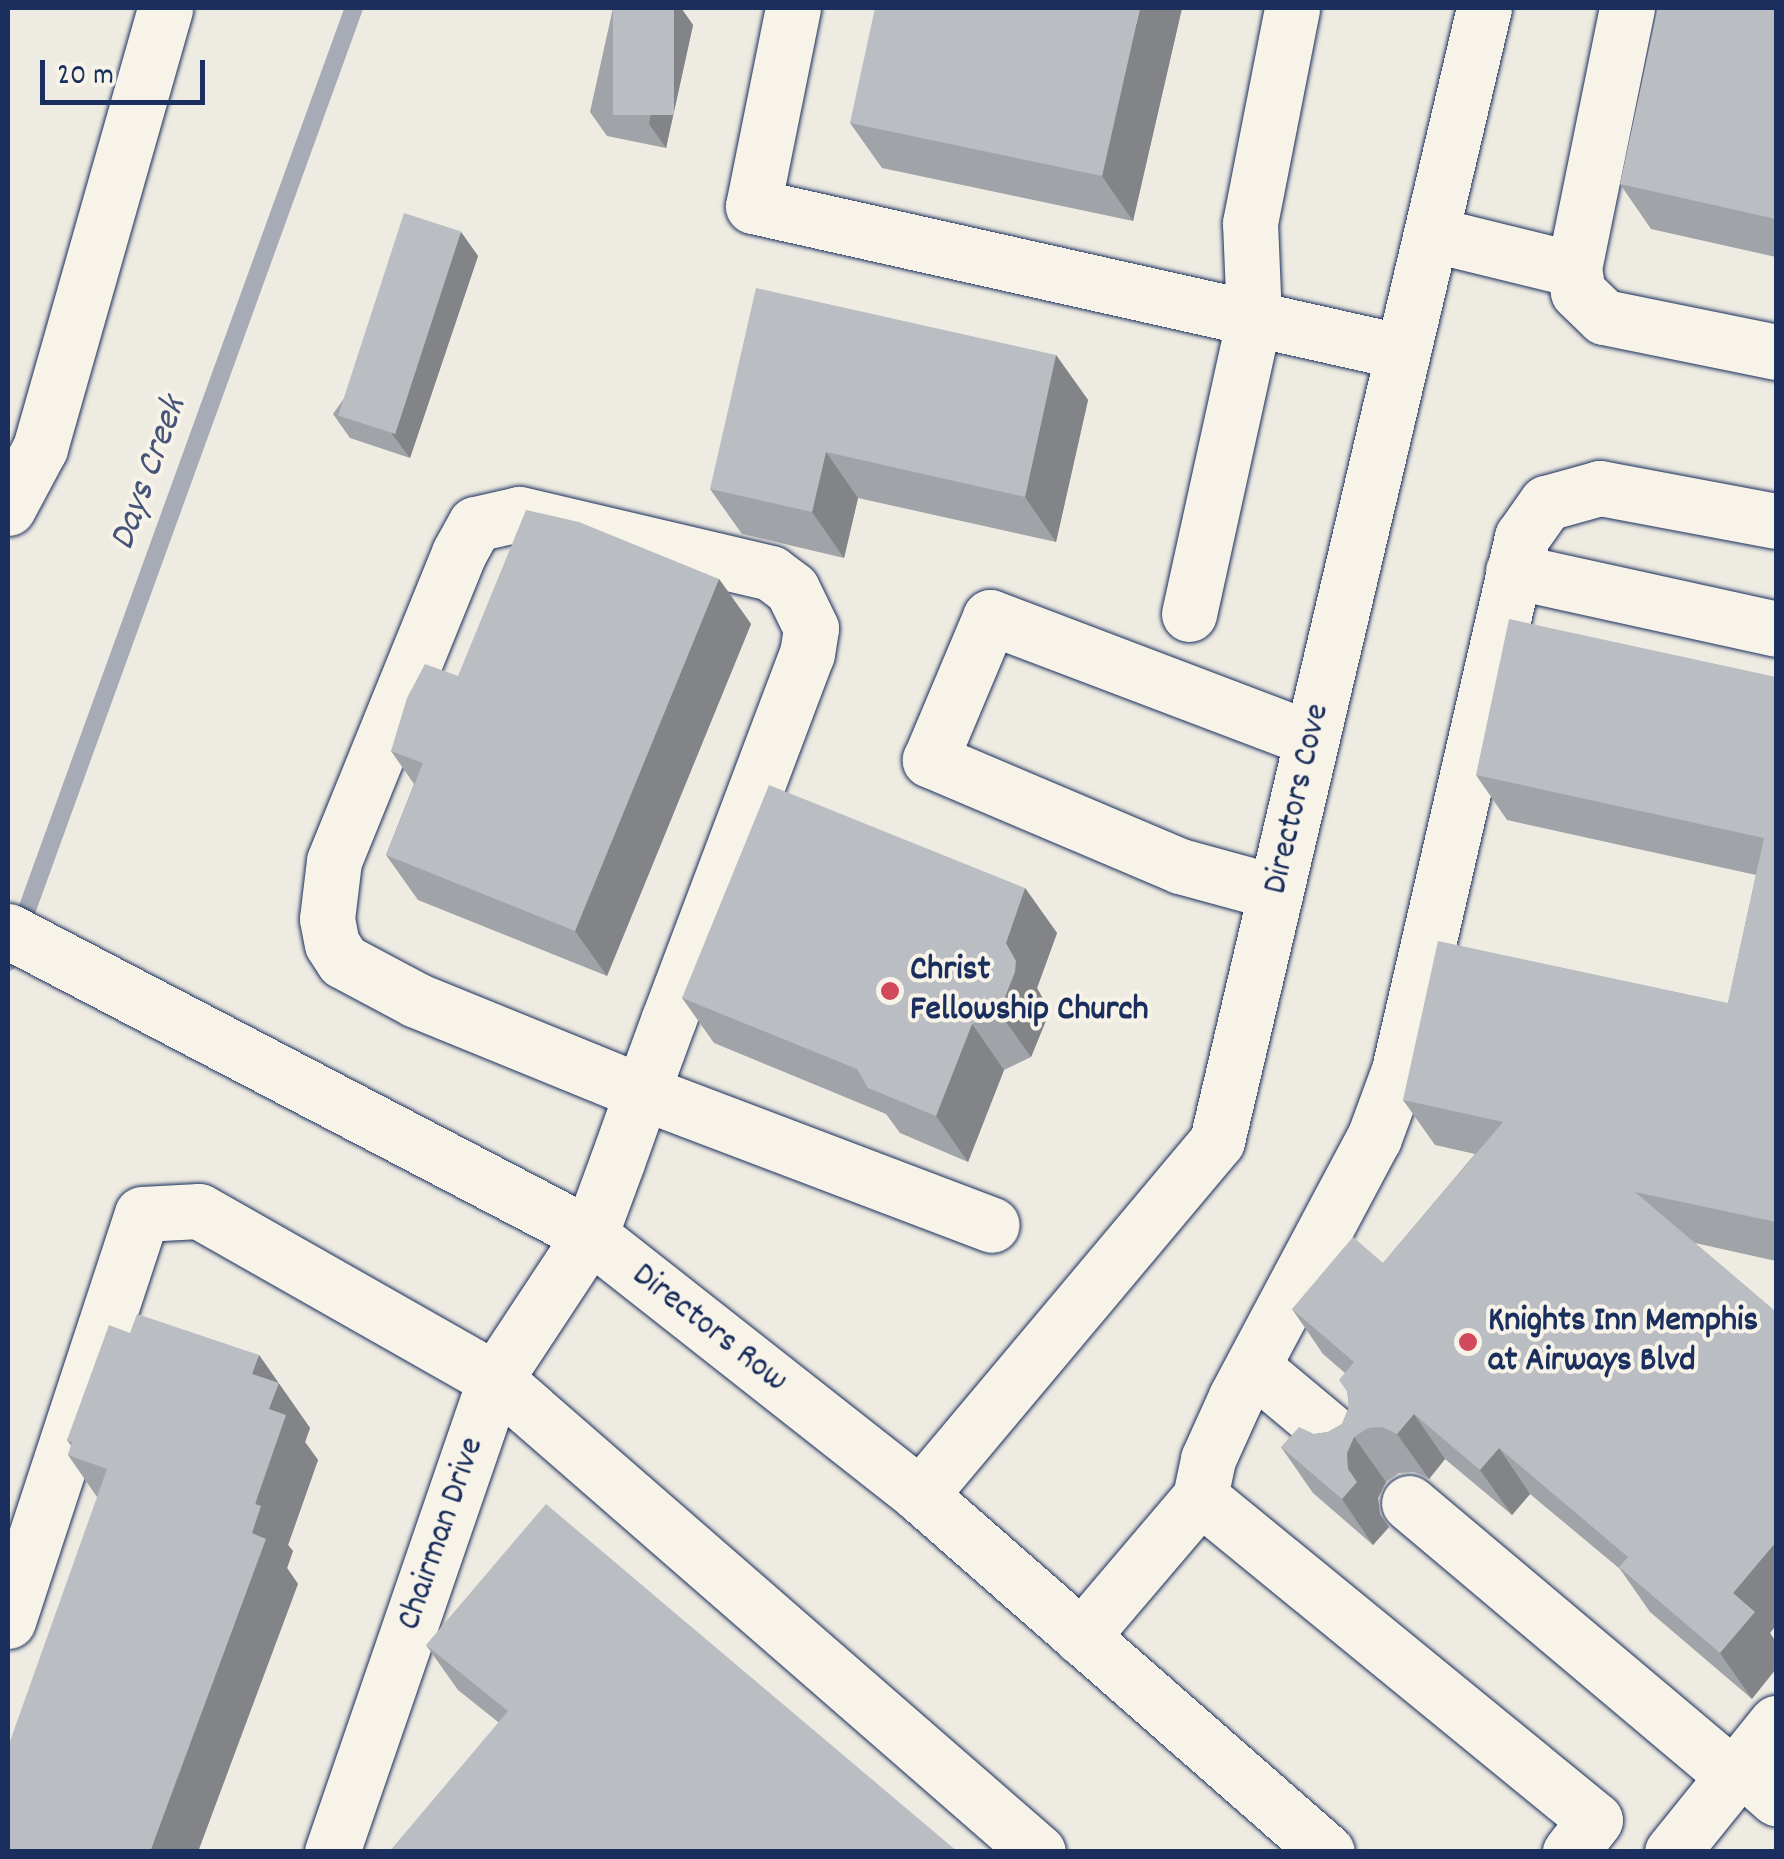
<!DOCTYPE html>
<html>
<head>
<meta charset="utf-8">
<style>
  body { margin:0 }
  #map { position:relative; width:1784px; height:1859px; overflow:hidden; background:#eeebe2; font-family:Dekko,sans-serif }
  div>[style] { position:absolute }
  .stream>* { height:18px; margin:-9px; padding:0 9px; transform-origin:9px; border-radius:9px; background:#a6abb5 }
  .roads { filter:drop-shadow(0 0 2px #1b2f5e) drop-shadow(0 0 2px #1b2f5e) }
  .minor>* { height:55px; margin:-27.5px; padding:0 27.5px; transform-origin:27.5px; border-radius:27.5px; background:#f7f3e8 }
  .wall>* { inset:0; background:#a0a3a7 }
  .shaded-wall>* { inset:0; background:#828488 }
  .building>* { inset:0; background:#babdc2; transform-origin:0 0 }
  .dots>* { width:28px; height:28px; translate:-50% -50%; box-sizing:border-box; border:5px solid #f7f3e8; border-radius:50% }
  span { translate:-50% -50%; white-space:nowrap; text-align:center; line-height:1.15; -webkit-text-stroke:8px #f7f3e8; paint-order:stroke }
  .street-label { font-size:35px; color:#1b2f5e }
  .poi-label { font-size:35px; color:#1b2f5e; font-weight:700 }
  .left { translate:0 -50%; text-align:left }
  .water-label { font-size:38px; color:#455478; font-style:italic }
  .frame { position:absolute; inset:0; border:10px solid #1b2f5e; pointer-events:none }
  .scale { position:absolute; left:40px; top:60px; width:165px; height:45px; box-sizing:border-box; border:5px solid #1b2f5e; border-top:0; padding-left:12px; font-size:30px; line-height:35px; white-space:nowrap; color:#1b2f5e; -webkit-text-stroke:8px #f7f3e8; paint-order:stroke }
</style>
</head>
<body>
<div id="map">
  <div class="stream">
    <div style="left:8px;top:962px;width:1015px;rotate:-70.07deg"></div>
  </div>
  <div class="roads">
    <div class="minor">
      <div style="left:793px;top:8px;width:202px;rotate:101.4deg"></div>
      <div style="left:753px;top:206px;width:666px;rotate:12.66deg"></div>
      <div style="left:1627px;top:8px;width:266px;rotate:101.5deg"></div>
      <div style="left:1574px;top:269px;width:23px;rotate:80deg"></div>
      <div style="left:1578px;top:292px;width:36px;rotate:44deg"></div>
      <div style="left:1604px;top:317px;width:176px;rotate:11.5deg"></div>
      <div style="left:1431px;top:234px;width:147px;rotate:13.8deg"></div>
      <div style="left:8px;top:508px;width:68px;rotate:-61.9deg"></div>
      <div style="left:40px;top:448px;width:457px;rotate:-74.1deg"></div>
      <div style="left:1513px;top:571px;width:269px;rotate:12.4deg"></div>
      <div style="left:1189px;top:614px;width:303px;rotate:-77.6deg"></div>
      <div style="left:1254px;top:318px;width:95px;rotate:-92.4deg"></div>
      <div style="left:1250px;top:223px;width:219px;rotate:-78.9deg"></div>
      <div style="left:1275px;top:892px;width:98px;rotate:-164.7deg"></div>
      <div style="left:1180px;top:866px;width:272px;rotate:-157deg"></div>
      <div style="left:930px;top:760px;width:155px;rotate:-67.2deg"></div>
      <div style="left:990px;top:617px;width:344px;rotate:20.8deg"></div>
      <div style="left:8px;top:931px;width:657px;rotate:27.58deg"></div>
      <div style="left:590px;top:1235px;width:420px;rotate:38.2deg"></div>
      <div style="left:920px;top:1495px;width:541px;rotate:41.26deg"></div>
      <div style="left:1253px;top:1367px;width:126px;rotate:39.9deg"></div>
      <div style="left:920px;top:1495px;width:462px;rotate:-50deg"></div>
      <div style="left:1217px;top:1141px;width:1164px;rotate:-76.74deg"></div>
      <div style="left:1200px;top:1497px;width:39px;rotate:-78deg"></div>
      <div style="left:1208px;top:1459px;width:68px;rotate:-65.7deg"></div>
      <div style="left:1236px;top:1397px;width:293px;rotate:-62deg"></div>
      <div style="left:1374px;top:1138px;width:72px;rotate:-69.8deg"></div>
      <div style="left:1399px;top:1070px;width:547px;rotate:-77.01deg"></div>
      <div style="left:1522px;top:537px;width:42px;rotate:-54.8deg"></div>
      <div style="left:1546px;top:503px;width:56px;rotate:-15.5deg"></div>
      <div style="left:1600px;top:488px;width:179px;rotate:10.6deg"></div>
      <div style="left:1409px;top:1503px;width:424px;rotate:40.1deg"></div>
      <div style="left:8px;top:1621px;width:428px;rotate:-71.8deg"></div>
      <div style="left:142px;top:1214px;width:57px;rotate:-3deg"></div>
      <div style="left:199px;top:1211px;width:340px;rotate:29.6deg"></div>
      <div style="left:495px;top:1379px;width:720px;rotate:41.06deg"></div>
      <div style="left:1081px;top:1637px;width:184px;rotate:-49.6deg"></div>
      <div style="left:1200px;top:1497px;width:510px;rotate:39.27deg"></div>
      <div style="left:1595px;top:1820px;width:41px;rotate:128deg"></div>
      <div style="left:1741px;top:1767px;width:47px;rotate:41.5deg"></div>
      <div style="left:332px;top:1852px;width:500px;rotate:-70.99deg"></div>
      <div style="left:495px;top:1379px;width:173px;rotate:-56.6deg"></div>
      <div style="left:590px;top:1235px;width:78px;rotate:-69.7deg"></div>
      <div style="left:617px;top:1162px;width:74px;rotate:-70.3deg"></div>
      <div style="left:642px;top:1092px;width:76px;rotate:-69.9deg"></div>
      <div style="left:668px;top:1021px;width:392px;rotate:-69.3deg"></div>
      <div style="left:807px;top:654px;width:26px;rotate:-81deg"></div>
      <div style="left:811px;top:628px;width:43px;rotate:-116deg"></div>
      <div style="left:792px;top:589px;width:26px;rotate:-143deg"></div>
      <div style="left:771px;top:573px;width:259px;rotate:-166.8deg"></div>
      <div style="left:519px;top:514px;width:45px;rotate:167.2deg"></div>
      <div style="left:475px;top:524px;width:33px;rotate:119deg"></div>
      <div style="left:459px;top:553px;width:332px;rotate:112.1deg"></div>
      <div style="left:334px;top:861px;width:58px;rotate:96.9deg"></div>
      <div style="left:327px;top:919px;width:25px;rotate:79deg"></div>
      <div style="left:332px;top:944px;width:20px;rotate:57deg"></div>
      <div style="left:343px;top:961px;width:83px;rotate:28.1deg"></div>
      <div style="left:416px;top:1000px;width:244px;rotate:22.2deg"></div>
      <div style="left:642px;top:1092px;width:374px;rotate:20.8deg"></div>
      <div style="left:1672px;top:1852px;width:166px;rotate:-51.1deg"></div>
    </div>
  </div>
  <div class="wall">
    <div style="clip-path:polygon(613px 8px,681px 8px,693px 25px,666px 148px,607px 136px,590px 112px)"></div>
    <div style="clip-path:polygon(1182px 8px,1133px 221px,882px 168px,850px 123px)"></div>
    <div style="clip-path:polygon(1776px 8px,1776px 257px,1651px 229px,1620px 184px)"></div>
    <div style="clip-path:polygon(461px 232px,478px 256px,410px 458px,350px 438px,333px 414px)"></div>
    <div style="clip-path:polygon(1056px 355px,1088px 400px,1056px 542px,858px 498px,844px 558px,742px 534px,710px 489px)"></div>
    <div style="clip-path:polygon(719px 579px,751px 624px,607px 976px,418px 900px,386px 855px,414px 784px,391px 751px,458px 676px)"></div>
    <div style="clip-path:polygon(1776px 677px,1776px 1261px,1695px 1243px,1776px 1312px,1776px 1625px,1770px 1633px,1752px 1699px,1650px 1612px,1620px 1569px,1530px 1494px,1512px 1515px,1445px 1459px,1429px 1479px,1414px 1472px,1399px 1473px,1386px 1482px,1378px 1498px,1380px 1514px,1389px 1527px,1373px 1545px,1313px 1493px,1281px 1447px,1314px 1434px,1328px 1432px,1342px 1424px,1349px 1407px,1345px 1373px,1323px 1354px,1292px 1309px,1383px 1263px,1475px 1154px,1435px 1145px,1403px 1100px,1728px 1003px,1756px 875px,1507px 820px,1476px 775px)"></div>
    <div style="clip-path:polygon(1025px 888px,1057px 933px,1037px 988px,1047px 1006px,1047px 1018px,1031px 1057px,1004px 1070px,968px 1162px,900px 1133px,886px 1114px,714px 1043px,682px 998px)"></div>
    <div style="clip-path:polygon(130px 1333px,259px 1355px,310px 1428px,305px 1442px,318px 1460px,288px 1545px,293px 1551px,287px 1568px,298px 1584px,97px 1497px,68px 1455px,71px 1446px,67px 1440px)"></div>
    <div style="clip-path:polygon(426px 1645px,958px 1852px,498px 1722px,458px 1690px)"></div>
  </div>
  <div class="shaded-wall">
    <div style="clip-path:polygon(674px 8px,681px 8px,693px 25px,666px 148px,649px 124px)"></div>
    <div style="clip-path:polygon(1140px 8px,1182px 8px,1133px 221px,1102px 176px)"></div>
    <div style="clip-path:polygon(461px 232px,478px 256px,410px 458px,392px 434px)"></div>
    <div style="clip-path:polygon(1056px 355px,1088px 400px,1056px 542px,1025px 497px)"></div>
    <div style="clip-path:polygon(826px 452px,858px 498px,844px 558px,812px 512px)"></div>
    <div style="clip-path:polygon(719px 579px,751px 624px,607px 976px,575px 931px)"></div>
    <div style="clip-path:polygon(1025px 888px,1057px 933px,1037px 988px,1047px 1006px,1047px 1018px,1031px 1057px,999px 1012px,1006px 943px)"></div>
    <div style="clip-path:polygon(972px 1024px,1004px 1070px,968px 1162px,936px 1116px)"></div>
    <div style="clip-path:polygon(259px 1355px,310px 1428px,305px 1442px,318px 1460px,288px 1545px,293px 1551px,287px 1568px,298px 1584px,198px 1852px,150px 1852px,252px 1533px,269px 1409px,252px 1374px)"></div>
    <div style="clip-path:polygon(1414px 1414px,1445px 1459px,1429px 1479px,1397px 1434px)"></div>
    <div style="clip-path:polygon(1354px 1437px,1386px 1482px,1378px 1498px,1380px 1514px,1389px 1527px,1373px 1545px,1342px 1499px,1347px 1453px)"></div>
    <div style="clip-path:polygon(1499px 1448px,1530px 1494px,1512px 1515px,1480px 1470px)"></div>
    <div style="clip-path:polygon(1776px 1542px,1776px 1625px,1770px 1633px,1776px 1642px,1776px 1669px,1752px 1699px,1720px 1653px,1733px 1593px)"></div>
  </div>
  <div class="building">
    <div style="left:613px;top:8px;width:61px;height:107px"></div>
    <div style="clip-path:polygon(875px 8px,1140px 8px,1102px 176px,850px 123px)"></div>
    <div style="clip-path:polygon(1658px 8px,1776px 8px,1776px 219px,1620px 184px)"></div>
    <div style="left:404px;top:213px;width:60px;height:213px;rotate:18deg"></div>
    <div style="clip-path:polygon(756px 288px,1056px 355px,1025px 497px,826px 452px,812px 512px,710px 489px)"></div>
    <div style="clip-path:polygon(526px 510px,579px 522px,719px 579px,575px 931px,386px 855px,423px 763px,391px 751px,407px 698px,425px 664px,458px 676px)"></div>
    <div style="clip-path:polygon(1509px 619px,1776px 677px,1776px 1222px,1635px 1192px,1776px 1312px,1776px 1542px,1733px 1593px,1755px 1612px,1720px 1653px,1619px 1567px,1628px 1557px,1499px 1448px,1480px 1470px,1414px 1414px,1397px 1434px,1382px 1427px,1368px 1428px,1354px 1437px,1347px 1453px,1348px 1469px,1357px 1482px,1342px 1499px,1281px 1447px,1299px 1427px,1314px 1434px,1328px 1432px,1342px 1424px,1349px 1407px,1348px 1393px,1339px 1380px,1354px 1362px,1292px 1309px,1353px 1237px,1383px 1263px,1503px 1122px,1403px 1100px,1438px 941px,1728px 1003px,1764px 838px,1476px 775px)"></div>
    <div style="clip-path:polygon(769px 785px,1025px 888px,1006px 943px,1016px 961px,1015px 972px,999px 1012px,972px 1024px,936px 1116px,868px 1088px,857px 1069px,682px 998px)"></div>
    <div style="clip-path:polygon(137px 1314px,259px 1355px,252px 1374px,279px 1383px,269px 1409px,286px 1415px,255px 1504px,261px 1506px,252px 1533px,266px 1539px,150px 1852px,8px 1852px,8px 1747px,107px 1469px,68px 1455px,72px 1442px,67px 1440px,109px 1325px,130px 1333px)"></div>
    <div style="clip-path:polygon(546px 1504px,958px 1852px,389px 1852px,508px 1711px,426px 1645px)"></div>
  </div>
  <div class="dots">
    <div style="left:890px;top:991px;background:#d1495b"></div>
    <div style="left:1468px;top:1342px;background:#d1495b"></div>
  </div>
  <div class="street-label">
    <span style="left:1298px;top:799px;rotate:-77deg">Directors Cove</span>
    <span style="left:709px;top:1329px;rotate:38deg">Directors Row</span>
    <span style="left:442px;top:1534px;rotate:-71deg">Chairman Drive</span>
  </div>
  <div class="poi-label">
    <span class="left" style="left:910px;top:991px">Christ<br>Fellowship Church</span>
    <span class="left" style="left:1488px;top:1342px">Knights Inn Memphis<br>at Airways Blvd</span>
  </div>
  <div class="water-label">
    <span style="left:150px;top:474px;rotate:-70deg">Days Creek</span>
  </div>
  <div class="frame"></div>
  <div class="scale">20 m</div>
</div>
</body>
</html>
